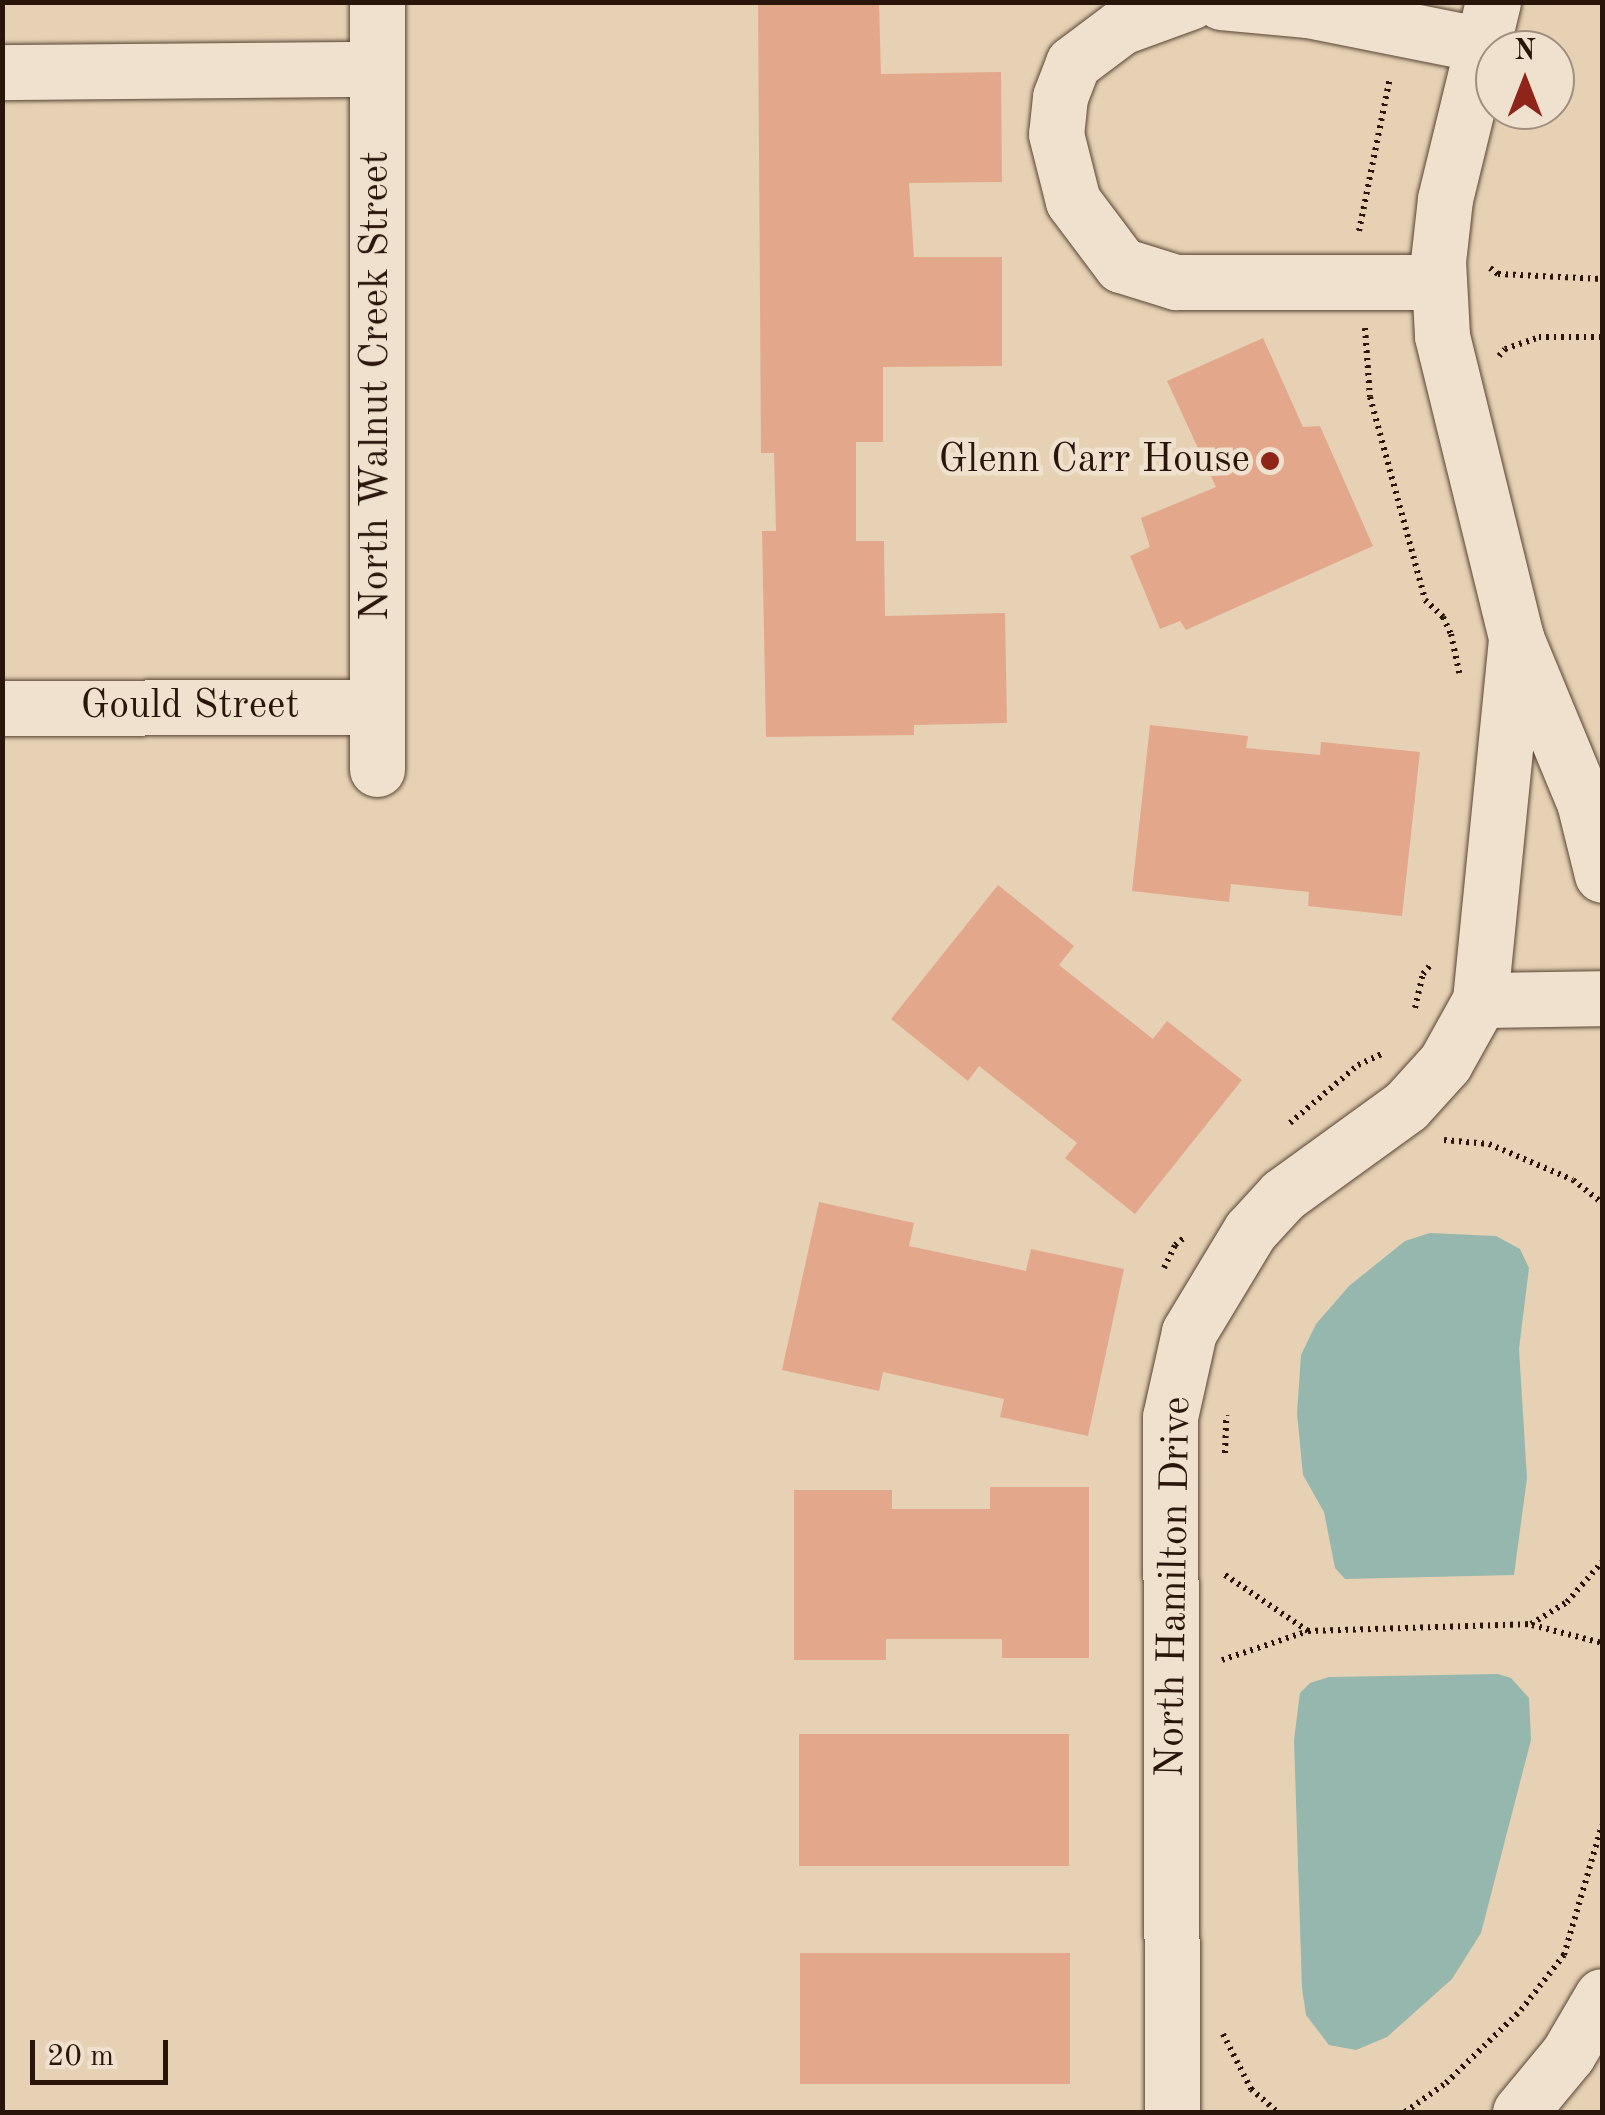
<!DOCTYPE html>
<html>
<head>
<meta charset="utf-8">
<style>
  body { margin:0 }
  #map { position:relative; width:1605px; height:2115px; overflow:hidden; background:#e6d1b4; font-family:"Old Standard TT",serif }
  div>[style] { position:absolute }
  .water>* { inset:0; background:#96b7ae }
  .building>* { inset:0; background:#e3a88c; transform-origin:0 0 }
  .path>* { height:6px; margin-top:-3px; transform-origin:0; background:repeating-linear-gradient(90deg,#291509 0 2.5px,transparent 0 7.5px) }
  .roads { filter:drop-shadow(0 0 2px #584434) drop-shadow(0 0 2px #584434) }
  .minor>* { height:55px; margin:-27.5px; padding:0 27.5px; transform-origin:27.5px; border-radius:27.5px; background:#efe1ce }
  .dots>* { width:28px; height:28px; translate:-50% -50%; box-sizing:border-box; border:5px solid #efe1ce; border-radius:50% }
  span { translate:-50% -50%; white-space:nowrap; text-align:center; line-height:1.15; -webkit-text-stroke:9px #efe1ce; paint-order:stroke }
  .street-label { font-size:40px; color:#291509 }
  .poi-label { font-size:40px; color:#291509 }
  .right { translate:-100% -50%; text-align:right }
  .frame { position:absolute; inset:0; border:5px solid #291509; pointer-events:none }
  .north { position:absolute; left:1475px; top:30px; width:100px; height:100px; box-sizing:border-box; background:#efe1ce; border:2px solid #a08f7f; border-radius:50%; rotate:0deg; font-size:28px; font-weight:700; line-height:40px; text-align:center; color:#291509 }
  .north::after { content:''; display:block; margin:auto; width:35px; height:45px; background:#8f2418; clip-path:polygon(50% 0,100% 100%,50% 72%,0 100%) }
  .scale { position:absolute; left:30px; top:2040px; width:138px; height:45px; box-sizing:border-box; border:5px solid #291509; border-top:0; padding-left:12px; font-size:30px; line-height:35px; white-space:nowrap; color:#291509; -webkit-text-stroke:8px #efe1ce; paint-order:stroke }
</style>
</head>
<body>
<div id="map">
  <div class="water">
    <div style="clip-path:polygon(1430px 1233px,1496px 1236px,1520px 1249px,1529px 1268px,1519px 1349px,1527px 1478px,1514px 1575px,1345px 1579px,1335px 1568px,1324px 1512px,1303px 1475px,1297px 1413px,1301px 1355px,1316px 1324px,1349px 1286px,1405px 1241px)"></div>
    <div style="clip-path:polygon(1498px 1674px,1511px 1678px,1529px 1698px,1531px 1740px,1481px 1933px,1452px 1979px,1387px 2037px,1356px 2050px,1329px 2045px,1306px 2015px,1302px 1988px,1294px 1740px,1300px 1693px,1310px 1683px,1329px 1677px)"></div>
  </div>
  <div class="building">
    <div style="clip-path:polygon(758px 2px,879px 2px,881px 74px,1001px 72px,1002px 182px,909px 183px,914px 257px,1002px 257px,1002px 366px,883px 367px,883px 442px,856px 442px,856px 541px,884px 541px,885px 616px,1005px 613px,1007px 723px,914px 725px,914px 735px,766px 737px,762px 531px,776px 531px,774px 453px,761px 453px)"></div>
    <div style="clip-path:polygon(1263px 338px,1303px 427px,1320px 426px,1373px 546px,1186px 630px,1180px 621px,1160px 629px,1130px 556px,1150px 547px,1141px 518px,1216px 487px,1167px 381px)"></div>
    <div style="clip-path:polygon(1150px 725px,1248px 736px,1246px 748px,1320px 755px,1321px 742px,1420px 752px,1402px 916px,1308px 906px,1309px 892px,1231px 884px,1229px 902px,1132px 891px)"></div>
    <div style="clip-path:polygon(998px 885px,1074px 946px,1059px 965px,1153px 1039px,1167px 1021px,1242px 1080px,1135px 1214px,1065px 1158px,1077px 1143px,979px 1066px,968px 1081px,891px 1019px)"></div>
    <div style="clip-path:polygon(819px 1202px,914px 1223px,909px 1246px,1026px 1271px,1031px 1249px,1124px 1269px,1088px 1436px,1000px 1417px,1004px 1399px,883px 1372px,879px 1391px,782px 1370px)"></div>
    <div style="clip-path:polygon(990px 1487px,1089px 1487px,1089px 1658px,1002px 1658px,1002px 1639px,886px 1639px,886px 1660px,794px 1660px,794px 1490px,892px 1490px,892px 1509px,990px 1509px)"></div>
    <div style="left:799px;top:1734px;width:270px;height:132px"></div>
    <div style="left:800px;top:1953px;width:270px;height:131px"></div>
  </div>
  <div class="path">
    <div style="left:1359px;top:231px;width:157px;rotate:-78.6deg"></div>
    <div style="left:1490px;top:268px;width:10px;rotate:37deg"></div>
    <div style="left:1498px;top:274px;width:104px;rotate:2.8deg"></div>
    <div style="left:1365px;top:328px;width:69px;rotate:85.9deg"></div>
    <div style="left:1370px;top:397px;width:210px;rotate:74.8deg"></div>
    <div style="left:1425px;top:600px;width:25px;rotate:43deg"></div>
    <div style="left:1443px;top:617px;width:19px;rotate:65deg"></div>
    <div style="left:1451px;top:634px;width:40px;rotate:78deg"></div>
    <div style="left:1499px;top:356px;width:9px;rotate:-49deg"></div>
    <div style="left:1505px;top:349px;width:36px;rotate:-19deg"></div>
    <div style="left:1539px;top:337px;width:63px"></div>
    <div style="left:1415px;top:1008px;width:35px;rotate:-77deg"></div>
    <div style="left:1423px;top:974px;width:13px;rotate:-51deg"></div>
    <div style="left:1290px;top:1123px;width:89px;rotate:-40.5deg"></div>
    <div style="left:1358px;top:1065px;width:29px;rotate:-25deg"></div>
    <div style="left:1444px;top:1140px;width:45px;rotate:5.1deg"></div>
    <div style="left:1489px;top:1144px;width:91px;rotate:23.2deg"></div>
    <div style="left:1573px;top:1180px;width:37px;rotate:38deg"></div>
    <div style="left:1164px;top:1268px;width:25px;rotate:-64deg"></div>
    <div style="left:1175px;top:1245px;width:11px;rotate:-38deg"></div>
    <div style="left:1225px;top:1453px;width:38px;rotate:-88deg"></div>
    <div style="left:1532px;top:1625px;width:72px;rotate:14.4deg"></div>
    <div style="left:1308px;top:1631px;width:223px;rotate:-1.8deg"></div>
    <div style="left:1531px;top:1624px;width:42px;rotate:-31.4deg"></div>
    <div style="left:1567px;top:1602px;width:53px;rotate:-48.8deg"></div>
    <div style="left:1222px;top:1660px;width:91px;rotate:-18.6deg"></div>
    <div style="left:1308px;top:1631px;width:104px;rotate:-146deg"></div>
    <div style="left:1223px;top:2034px;width:62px;rotate:63deg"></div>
    <div style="left:1251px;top:2089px;width:35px;rotate:41deg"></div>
    <div style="left:1405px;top:2112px;width:50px;rotate:-35.3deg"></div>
    <div style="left:1446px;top:2083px;width:105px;rotate:-44.2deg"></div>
    <div style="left:1521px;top:2010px;width:70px;rotate:-52deg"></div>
    <div style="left:1564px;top:1955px;width:135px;rotate:-73.7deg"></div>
  </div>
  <div class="roads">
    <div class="minor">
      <div style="left:377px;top:2px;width:767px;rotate:90deg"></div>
      <div style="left:1190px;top:2px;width:73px;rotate:160.1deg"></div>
      <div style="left:1121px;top:27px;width:60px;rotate:143.1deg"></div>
      <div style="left:1073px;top:63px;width:36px;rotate:111deg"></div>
      <div style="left:1060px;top:97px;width:37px;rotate:96deg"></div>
      <div style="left:1056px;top:134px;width:69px;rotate:75.8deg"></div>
      <div style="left:1073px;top:201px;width:80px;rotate:53.1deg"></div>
      <div style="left:1121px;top:265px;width:58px;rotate:17.2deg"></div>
      <div style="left:1176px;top:282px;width:263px"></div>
      <div style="left:1221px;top:2px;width:87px;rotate:5.3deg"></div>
      <div style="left:1308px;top:10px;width:178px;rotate:11.3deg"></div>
      <div style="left:1493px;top:2px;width:203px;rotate:103.7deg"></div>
      <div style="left:1445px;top:199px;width:62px;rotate:96.4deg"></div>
      <div style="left:1438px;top:261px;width:75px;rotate:86.9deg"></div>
      <div style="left:1442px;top:336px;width:311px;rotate:76.2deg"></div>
      <div style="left:1516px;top:638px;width:178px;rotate:67.5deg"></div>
      <div style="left:1584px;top:802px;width:75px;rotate:76.1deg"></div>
      <div style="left:2px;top:72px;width:375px;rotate:-0.5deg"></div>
      <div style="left:2px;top:708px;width:375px;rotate:-0.2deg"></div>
      <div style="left:1480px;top:1000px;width:122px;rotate:-0.9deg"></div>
      <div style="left:1172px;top:2112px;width:695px;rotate:-90.16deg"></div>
      <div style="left:1170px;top:1417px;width:87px;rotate:-77.4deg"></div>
      <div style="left:1189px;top:1332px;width:118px;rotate:-58.9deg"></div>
      <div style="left:1250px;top:1231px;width:49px;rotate:-47.5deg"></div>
      <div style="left:1283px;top:1195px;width:152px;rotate:-35.9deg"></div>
      <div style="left:1406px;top:1106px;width:58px;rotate:-47.8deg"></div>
      <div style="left:1445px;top:1063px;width:72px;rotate:-60.9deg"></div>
      <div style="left:1480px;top:1000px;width:364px;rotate:-84.3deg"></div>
      <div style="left:1520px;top:2112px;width:75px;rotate:-50.4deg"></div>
      <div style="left:1568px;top:2054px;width:67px;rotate:-59.6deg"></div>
    </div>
  </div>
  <div class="dots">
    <div style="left:1270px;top:461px;background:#8f2418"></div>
  </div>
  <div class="street-label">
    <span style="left:377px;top:386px;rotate:-90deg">North Walnut Creek Street</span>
    <span style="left:190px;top:707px">Gould Street</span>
    <span style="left:1175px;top:1587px;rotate:-89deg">North Hamilton Drive</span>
  </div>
  <div class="poi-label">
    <span class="right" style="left:1250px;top:461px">Glenn Carr House</span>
  </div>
  <div class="frame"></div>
  <div class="north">N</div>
  <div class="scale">20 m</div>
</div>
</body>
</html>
